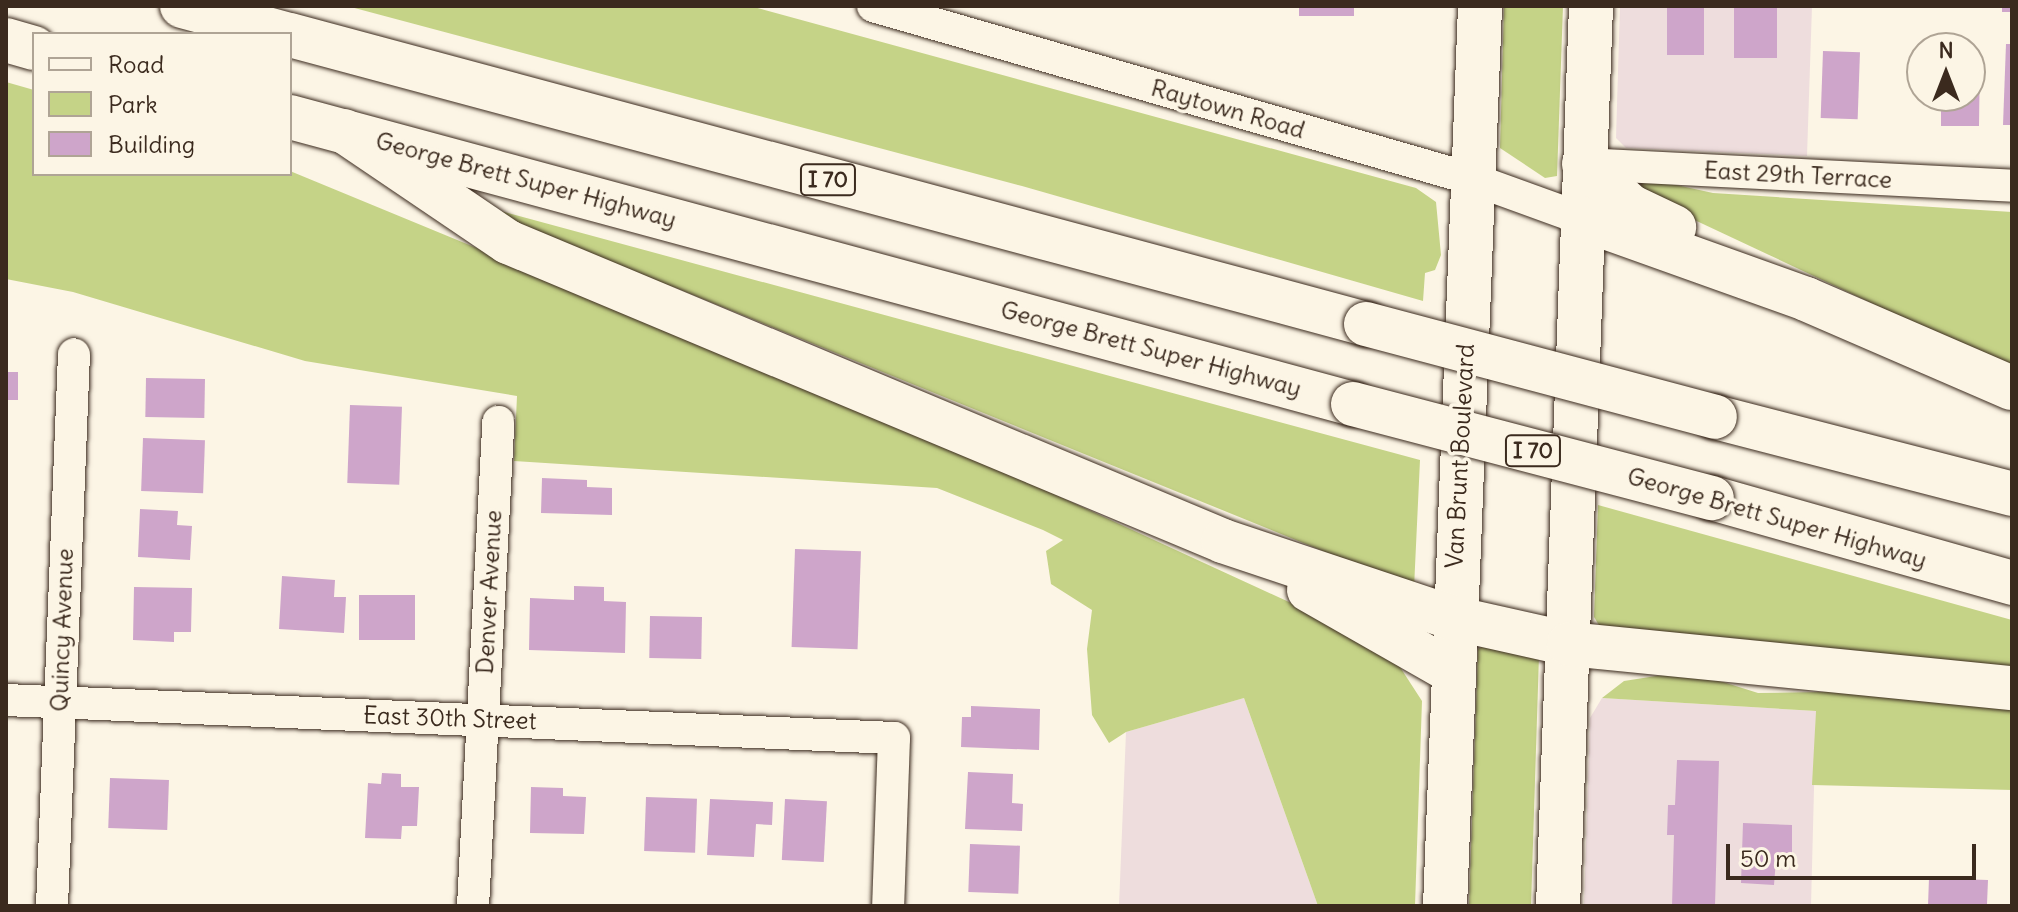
<!DOCTYPE html>
<html>
<head>
<meta charset="utf-8">
<style>
  body { margin:0 }
  #map { position:relative; width:2018px; height:912px; overflow:hidden; background:#fcf5e5; font-family:Delius,sans-serif }
  div>[style] { position:absolute }
  .built>* { inset:0; background:#edd }
  .green>* { inset:0; background:#c5d387 }
  .building>* { inset:0; background:#cea5ca; transform-origin:0 0 }
  .roads { filter:drop-shadow(0 0 2px #3b2a1e) drop-shadow(0 0 2px #3b2a1e) }
  .minor>* { height:32px; margin:-16px; padding:0 16px; transform-origin:16px; border-radius:16px; background:#fcf5e5 }
  .secondary>* { height:44px; margin:-22px; padding:0 22px; transform-origin:22px; border-radius:22px; background:#fcf5e5 }
  .motorway>* { height:44px; margin:-22px; padding:0 22px; transform-origin:22px; border-radius:22px; background:#fcf5e5 }
  .bridges { filter:drop-shadow(0 0 2px #3b2a1e) drop-shadow(0 0 2px #3b2a1e) }
  .motorway-bridge>* { height:44px; margin:-22px; padding:0 22px; transform-origin:22px; border-radius:22px; background:#fcf5e5 }
  span { translate:-50% -50%; white-space:nowrap; text-align:center; line-height:1.15; -webkit-text-stroke:7px #fcf5e5; paint-order:stroke }
  .shield-label span { padding:2px 6px; background:#fcf5e5; border:2px solid; border-radius:6px; -webkit-text-stroke-width:0 }
  .shield-label { font-size:22px; color:#3b2a1e; font-weight:700 }
  .street-label { font-size:24px; color:#3b2a1e }
  .frame { position:absolute; inset:0; border:8px solid #3b2a1e; pointer-events:none }
  .legend { position:absolute; left:32px; top:32px; width:260px; height:144px; box-sizing:border-box; background:#fcf5e5; border:2px solid #afa495; margin:0; padding:10px 14px; list-style:none; font-size:24px; color:#3b2a1e }
  .legend li { display:flex; align-items:center; gap:16px; height:40px }
  .legend b { width:40px; border:2px solid #afa495 }
  .north { position:absolute; left:1906px; top:32px; width:80px; height:80px; box-sizing:border-box; background:#fcf5e5; border:2px solid #afa495; border-radius:50%; rotate:0deg; font-size:22px; font-weight:700; line-height:32px; text-align:center; color:#3b2a1e }
  .north::after { content:''; display:block; margin:auto; width:28px; height:36px; background:#3b2a1e; clip-path:polygon(50% 0,100% 100%,50% 72%,0 100%) }
  .scale { position:absolute; left:1726px; top:844px; width:250px; height:36px; box-sizing:border-box; border:4px solid #3b2a1e; border-top:0; padding-left:10px; font-size:24px; line-height:28px; white-space:nowrap; color:#3b2a1e; -webkit-text-stroke:6px #fcf5e5; paint-order:stroke }
</style>
</head>
<body>
<div id="map">
  <div class="built">
    <div style="clip-path:polygon(1620px 6px,1812px 6px,1807px 156px,1626px 148px,1616px 138px)"></div>
    <div style="clip-path:polygon(1244px 698px,1318px 906px,1119px 906px,1126px 732px)"></div>
    <div style="clip-path:polygon(1602px 698px,1816px 711px,1811px 906px,1584px 906px,1590px 718px)"></div>
  </div>
  <div class="green">
    <div style="clip-path:polygon(347px 6px,750px 6px,1416px 188px,1436px 202px,1441px 255px,1435px 270px,1425px 273px,1423px 301px,1022px 186px)"></div>
    <div style="clip-path:polygon(1504px 6px,1563px 6px,1557px 176px,1545px 178px,1500px 148px)"></div>
    <div style="clip-path:polygon(6px 82px,34px 90px,34px 174px,290px 171px,891px 419px,1387px 647px,1422px 701px,1415px 906px,1318px 906px,1244px 698px,1126px 732px,1109px 743px,1092px 715px,1087px 649px,1092px 610px,1051px 584px,1046px 551px,1063px 540px,1043px 530px,937px 488px,514px 461px,517px 396px,305px 361px,73px 292px,6px 279px)"></div>
    <div style="clip-path:polygon(1644px 178px,1713px 193px,2012px 212px,2012px 369px,1637px 193px)"></div>
    <div style="clip-path:polygon(493px 209px,1420px 460px,1414px 588px,676px 288px,561px 248px)"></div>
    <div style="clip-path:polygon(1598px 505px,2012px 620px,2012px 674px,1602px 630px,1594px 617px)"></div>
    <div style="clip-path:polygon(1485px 645px,1539px 655px,1531px 906px,1469px 906px,1478px 649px)"></div>
    <div style="clip-path:polygon(1688px 671px,1758px 693px,1876px 691px,2012px 705px,2012px 790px,1812px 785px,1816px 711px,1602px 698px,1624px 681px)"></div>
  </div>
  <div class="building">
    <div style="left:1299px;top:6px;width:55px;height:10px"></div>
    <div style="left:1667px;top:6px;width:37px;height:49px"></div>
    <div style="left:1734px;top:6px;width:43px;height:52px"></div>
    <div style="left:2002px;top:6px;width:10px;height:6px"></div>
    <div style="clip-path:polygon(2006px 44px,2012px 44px,2012px 125px,2003px 125px)"></div>
    <div style="left:1823px;top:51px;width:37px;height:67px;rotate:2deg"></div>
    <div style="clip-path:polygon(1970px 55px,1980px 55px,1979px 126px,1941px 126px,1941px 96px,1970px 96px)"></div>
    <div style="left:6px;top:372px;width:12px;height:28px"></div>
    <div style="left:146px;top:378px;width:59px;height:39px;rotate:1deg"></div>
    <div style="left:350px;top:405px;width:52px;height:78px;rotate:2deg"></div>
    <div style="left:143px;top:438px;width:62px;height:53px;rotate:2deg"></div>
    <div style="clip-path:polygon(542px 478px,587px 480px,587px 487px,612px 488px,612px 515px,541px 513px)"></div>
    <div style="clip-path:polygon(140px 509px,178px 511px,177px 525px,192px 526px,190px 560px,138px 557px)"></div>
    <div style="left:795px;top:549px;width:66px;height:98px;rotate:2deg"></div>
    <div style="clip-path:polygon(282px 576px,335px 580px,334px 597px,346px 597px,344px 633px,279px 629px)"></div>
    <div style="clip-path:polygon(574px 586px,604px 587px,604px 601px,626px 602px,625px 653px,529px 650px,530px 598px,574px 600px)"></div>
    <div style="clip-path:polygon(134px 587px,192px 588px,191px 632px,174px 632px,174px 642px,133px 640px)"></div>
    <div style="left:359px;top:595px;width:56px;height:45px"></div>
    <div style="left:650px;top:616px;width:52px;height:42px;rotate:1deg"></div>
    <div style="clip-path:polygon(971px 706px,1040px 709px,1039px 750px,961px 747px,962px 717px,971px 717px)"></div>
    <div style="clip-path:polygon(1677px 760px,1719px 761px,1715px 906px,1672px 906px,1674px 835px,1667px 835px,1668px 805px,1675px 805px)"></div>
    <div style="clip-path:polygon(968px 772px,1013px 774px,1012px 803px,1023px 804px,1022px 831px,965px 829px)"></div>
    <div style="clip-path:polygon(382px 773px,401px 774px,401px 787px,419px 787px,417px 826px,402px 826px,401px 839px,365px 838px,368px 783px,381px 784px)"></div>
    <div style="left:110px;top:778px;width:59px;height:50px;rotate:2deg"></div>
    <div style="clip-path:polygon(531px 787px,563px 788px,563px 796px,586px 797px,584px 834px,530px 833px)"></div>
    <div style="left:646px;top:797px;width:51px;height:54px;rotate:2deg"></div>
    <div style="clip-path:polygon(710px 799px,773px 802px,772px 825px,756px 824px,754px 857px,707px 855px)"></div>
    <div style="left:785px;top:799px;width:42px;height:61px;rotate:3deg"></div>
    <div style="clip-path:polygon(1743px 823px,1792px 825px,1792px 862px,1776px 860px,1774px 885px,1741px 883px)"></div>
    <div style="left:970px;top:844px;width:50px;height:48px;rotate:2deg"></div>
    <div style="clip-path:polygon(1929px 878px,1988px 880px,1987px 904px,1928px 906px)"></div>
  </div>
  <div class="roads">
    <div class="minor">
      <div style="left:873px;top:6px;width:623px;rotate:16.11deg"></div>
      <div style="left:1472px;top:179px;width:115px;rotate:19.9deg"></div>
      <div style="left:1584px;top:164px;width:429px;rotate:2.9deg"></div>
      <div style="left:6px;top:700px;width:889px;rotate:2.45deg"></div>
      <div style="left:894px;top:738px;width:168px;rotate:92deg"></div>
      <div style="left:52px;top:906px;width:552px;rotate:-87.72deg"></div>
      <div style="left:473px;top:906px;width:485px;rotate:-87deg"></div>
    </div>
    <div class="secondary">
      <div style="left:1445px;top:906px;width:901px;rotate:-87.77deg"></div>
      <div style="left:1558px;top:906px;width:901px;rotate:-87.9deg"></div>
    </div>
    <div class="motorway">
      <div style="left:182px;top:6px;width:108px;rotate:15.1deg"></div>
      <div style="left:290px;top:35px;width:1114px;rotate:15.03deg"></div>
      <div style="left:6px;top:40px;width:29px;rotate:16deg"></div>
      <div style="left:290px;top:117px;width:1101px;rotate:15.11deg"></div>
      <div style="left:344px;top:131px;width:198px;rotate:34.1deg"></div>
      <div style="left:508px;top:242px;width:775px;rotate:22.69deg"></div>
      <div style="left:1223px;top:541px;width:243px;rotate:18.5deg"></div>
      <div style="left:1453px;top:618px;width:119px;rotate:12.6deg"></div>
      <div style="left:1569px;top:644px;width:445px;rotate:5.7deg"></div>
      <div style="left:1584px;top:164px;width:62px;rotate:42.4deg"></div>
      <div style="left:1630px;top:206px;width:49px;rotate:25.5deg"></div>
      <div style="left:1580px;top:218px;width:240px;rotate:19.7deg"></div>
      <div style="left:1806px;top:299px;width:224px;rotate:23.4deg"></div>
      <div style="left:1715px;top:417px;width:307px;rotate:14.5deg"></div>
      <div style="left:1712px;top:498px;width:312px;rotate:15.8deg"></div>
      <div style="left:1309px;top:590px;width:163px;rotate:29.7deg"></div>
    </div>
  </div>
  <div class="bridges">
    <div class="motorway-bridge">
      <div style="left:1366px;top:324px;width:361px;rotate:14.9deg"></div>
      <div style="left:1353px;top:404px;width:371px;rotate:14.7deg"></div>
    </div>
  </div>
  <div class="shield-label">
    <span style="left:828px;top:180px">I 70</span>
    <span style="left:1533px;top:451px">I 70</span>
  </div>
  <div class="street-label">
    <span style="left:1228px;top:109px;rotate:16deg">Raytown Road</span>
    <span style="left:1798px;top:175px;rotate:3deg">East 29th Terrace</span>
    <span style="left:526px;top:180px;rotate:15deg">George Brett Super Highway</span>
    <span style="left:1151px;top:349px;rotate:15deg">George Brett Super Highway</span>
    <span style="left:1460px;top:456px;rotate:-87deg">Van Brunt Boulevard</span>
    <span style="left:1777px;top:518px;rotate:16deg">George Brett Super Highway</span>
    <span style="left:489px;top:592px;rotate:-87deg">Denver Avenue</span>
    <span style="left:62px;top:630px;rotate:-88deg">Quincy Avenue</span>
    <span style="left:450px;top:718px;rotate:2deg">East 30th Street</span>
  </div>
  <div class="frame"></div>
  <ul class="legend">
  <li><b style="height:10px;background:#fcf5e5"></b>Road</li>
  <li><b style="height:22px;background:#c5d387"></b>Park</li>
  <li><b style="height:22px;background:#cea5ca"></b>Building</li>
  </ul>
  <div class="north">N</div>
  <div class="scale">50 m</div>
</div>
</body>
</html>
